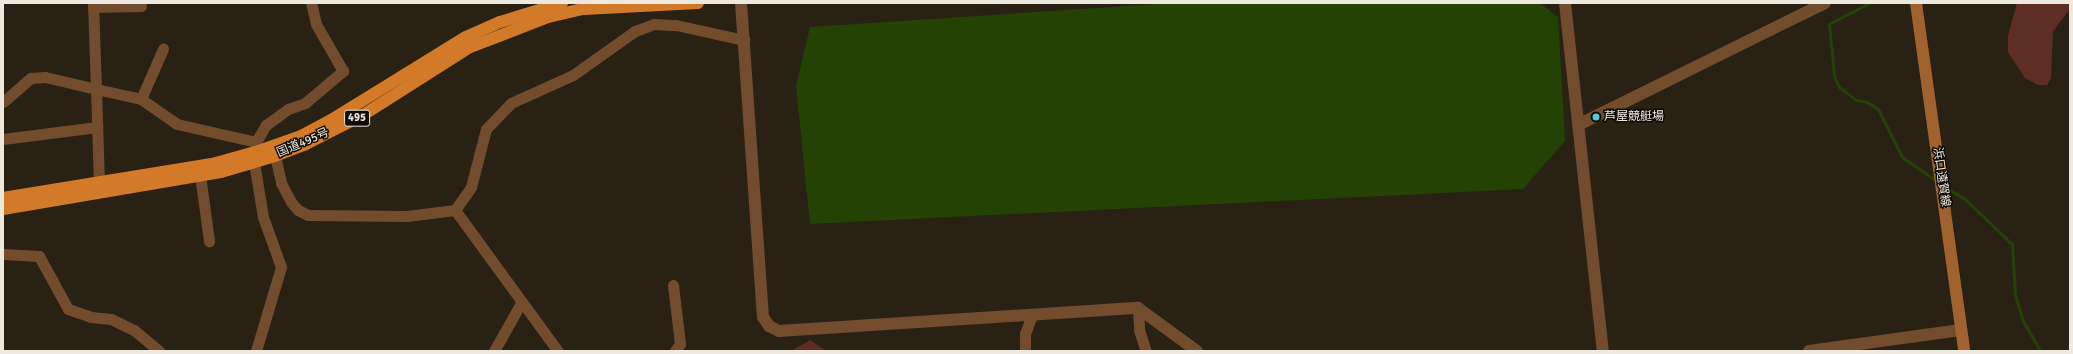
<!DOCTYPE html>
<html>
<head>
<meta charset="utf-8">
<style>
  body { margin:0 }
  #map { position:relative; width:2073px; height:354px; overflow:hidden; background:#292214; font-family:Signika,"Noto Sans JP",sans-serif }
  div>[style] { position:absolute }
  .green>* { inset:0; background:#5e2e24 }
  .water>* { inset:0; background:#234204 }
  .stream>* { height:3px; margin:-1.5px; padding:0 1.5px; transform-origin:1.5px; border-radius:1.5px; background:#234204 }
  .minor>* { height:11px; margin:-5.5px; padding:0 5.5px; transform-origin:5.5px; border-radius:5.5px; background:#734c2e }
  .tertiary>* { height:12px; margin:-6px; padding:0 6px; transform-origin:6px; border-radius:6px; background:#734c2e }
  .secondary>* { height:12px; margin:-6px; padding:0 6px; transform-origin:6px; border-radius:6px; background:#a0622e }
  .trunk>* { height:12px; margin:-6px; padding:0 6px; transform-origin:6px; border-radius:6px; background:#d27a28 }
  .dots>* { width:11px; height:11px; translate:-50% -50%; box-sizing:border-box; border:2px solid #0f0c06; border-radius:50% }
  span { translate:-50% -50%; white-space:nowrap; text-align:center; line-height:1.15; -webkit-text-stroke:3px #0f0c06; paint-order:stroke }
  .shield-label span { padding:1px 3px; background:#0f0c06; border:1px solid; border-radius:3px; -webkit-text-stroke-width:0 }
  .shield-label { font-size:11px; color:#eee9df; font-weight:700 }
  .poi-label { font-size:12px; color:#eee9df }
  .left { translate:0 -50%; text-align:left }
  .street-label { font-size:12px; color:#eee9df }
  .frame { position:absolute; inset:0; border:4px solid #eee9df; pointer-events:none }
</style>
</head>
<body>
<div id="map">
  <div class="green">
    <div style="clip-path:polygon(2017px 3px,2070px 3px,2070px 9px,2053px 31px,2051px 78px,2047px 85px,2038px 85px,2025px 78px,2008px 52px,2008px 36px)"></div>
    <div style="clip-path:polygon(810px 340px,826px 351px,791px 351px)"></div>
  </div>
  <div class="water">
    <div style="clip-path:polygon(1172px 3px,1540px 3px,1558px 17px,1565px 141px,1523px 189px,810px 224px,796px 86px,810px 27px)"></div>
  </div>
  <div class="stream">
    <div style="left:1869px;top:3px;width:45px;rotate:152.3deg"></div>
    <div style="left:1829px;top:24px;width:52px;rotate:84.5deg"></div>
    <div style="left:1834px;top:76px;width:12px;rotate:66deg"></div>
    <div style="left:1839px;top:87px;width:21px;rotate:37deg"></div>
    <div style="left:1856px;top:100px;width:11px;rotate:10deg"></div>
    <div style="left:1867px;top:102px;width:13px;rotate:32deg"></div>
    <div style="left:1878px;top:109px;width:54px;rotate:63.4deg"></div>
    <div style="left:1902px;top:157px;width:42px;rotate:34.4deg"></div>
    <div style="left:1945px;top:187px;width:23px;rotate:31deg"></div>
    <div style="left:1965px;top:199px;width:65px;rotate:43.8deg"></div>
    <div style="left:2012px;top:244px;width:51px;rotate:86.6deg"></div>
    <div style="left:2015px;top:295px;width:27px;rotate:73deg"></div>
    <div style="left:2023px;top:321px;width:34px;rotate:60deg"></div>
  </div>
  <div class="minor">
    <div style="left:93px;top:3px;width:86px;rotate:88deg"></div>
    <div style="left:96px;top:89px;width:46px;rotate:12.5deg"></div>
    <div style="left:141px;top:99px;width:44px;rotate:34.8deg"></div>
    <div style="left:177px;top:124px;width:81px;rotate:12.8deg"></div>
    <div style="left:93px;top:7px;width:48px;rotate:-1.2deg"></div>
    <div style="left:141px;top:99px;width:55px;rotate:-66.3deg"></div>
    <div style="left:3px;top:102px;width:37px;rotate:-41deg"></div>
    <div style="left:31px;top:78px;width:14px;rotate:-4deg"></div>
    <div style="left:45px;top:77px;width:52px;rotate:13.2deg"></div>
    <div style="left:96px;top:89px;width:93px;rotate:88.2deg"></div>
    <div style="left:3px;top:139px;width:95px;rotate:-7.3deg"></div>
    <div style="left:258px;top:149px;width:7px;rotate:-106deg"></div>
    <div style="left:256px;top:142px;width:20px;rotate:-60deg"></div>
    <div style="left:266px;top:125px;width:27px;rotate:-36deg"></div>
    <div style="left:288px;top:109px;width:18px;rotate:-19deg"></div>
    <div style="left:305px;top:103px;width:50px;rotate:-40.1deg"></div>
    <div style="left:343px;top:71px;width:54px;rotate:-119.9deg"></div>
    <div style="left:316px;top:24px;width:22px;rotate:-103deg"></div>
    <div style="left:275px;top:156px;width:28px;rotate:77deg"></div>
    <div style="left:281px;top:183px;width:21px;rotate:62deg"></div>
    <div style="left:291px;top:202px;width:11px;rotate:49deg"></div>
    <div style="left:298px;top:210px;width:11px;rotate:27deg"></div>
    <div style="left:308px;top:215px;width:99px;rotate:0.6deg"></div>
    <div style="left:407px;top:216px;width:48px;rotate:-7.1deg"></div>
    <div style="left:455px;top:210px;width:28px;rotate:-55deg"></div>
    <div style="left:471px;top:187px;width:60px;rotate:-75.5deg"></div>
    <div style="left:486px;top:129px;width:36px;rotate:-46deg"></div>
    <div style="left:511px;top:103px;width:68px;rotate:-24.3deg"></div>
    <div style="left:573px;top:75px;width:76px;rotate:-35.4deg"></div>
    <div style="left:635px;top:31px;width:20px;rotate:-20deg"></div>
    <div style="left:654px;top:24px;width:22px;rotate:3deg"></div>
    <div style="left:676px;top:25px;width:70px;rotate:12.4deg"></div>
    <div style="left:254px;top:162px;width:56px;rotate:80.7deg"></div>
    <div style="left:263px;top:217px;width:53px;rotate:70.2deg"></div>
    <div style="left:281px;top:267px;width:88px;rotate:106.6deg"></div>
    <div style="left:200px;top:175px;width:67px;rotate:82.2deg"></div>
    <div style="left:455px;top:210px;width:175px;rotate:53.9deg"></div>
    <div style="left:3px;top:254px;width:36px;rotate:3deg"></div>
    <div style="left:39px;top:256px;width:60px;rotate:61.3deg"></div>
    <div style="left:68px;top:309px;width:24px;rotate:19deg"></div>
    <div style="left:91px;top:317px;width:20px;rotate:6deg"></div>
    <div style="left:111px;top:319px;width:25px;rotate:26deg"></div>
    <div style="left:134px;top:330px;width:33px;rotate:40deg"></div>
    <div style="left:673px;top:285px;width:59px;rotate:83.2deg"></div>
    <div style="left:680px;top:344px;width:9px;rotate:126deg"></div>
    <div style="left:1138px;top:308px;width:22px;rotate:87deg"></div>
    <div style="left:1139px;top:330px;width:22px;rotate:72deg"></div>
    <div style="left:494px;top:351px;width:55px;rotate:-60.6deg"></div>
    <div style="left:1025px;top:351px;width:17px;rotate:-90deg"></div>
    <div style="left:1025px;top:334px;width:20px;rotate:-70deg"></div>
  </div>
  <div class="tertiary">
    <div style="left:741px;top:3px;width:315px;rotate:86deg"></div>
    <div style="left:763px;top:317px;width:11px;rotate:56deg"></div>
    <div style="left:769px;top:326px;width:11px;rotate:27deg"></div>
    <div style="left:779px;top:331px;width:360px;rotate:-3.7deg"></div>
    <div style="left:1138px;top:308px;width:73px;rotate:36.1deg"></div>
    <div style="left:1565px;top:3px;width:350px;rotate:83.8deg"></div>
    <div style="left:1580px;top:124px;width:273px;rotate:-26.3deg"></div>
    <div style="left:1809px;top:351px;width:153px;rotate:-7.9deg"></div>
  </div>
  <div class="secondary">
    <div style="left:1916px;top:3px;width:351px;rotate:82.1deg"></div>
  </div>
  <div class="trunk">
    <div style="left:3px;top:198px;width:216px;rotate:-9.3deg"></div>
    <div style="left:216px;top:163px;width:45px;rotate:-15.6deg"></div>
    <div style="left:259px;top:151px;width:45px;rotate:-19.7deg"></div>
    <div style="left:301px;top:136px;width:34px;rotate:-28deg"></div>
    <div style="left:331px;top:120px;width:158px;rotate:-31.6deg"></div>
    <div style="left:466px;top:37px;width:37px;rotate:-24deg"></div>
    <div style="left:500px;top:22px;width:65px;rotate:-17deg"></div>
    <div style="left:3px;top:209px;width:221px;rotate:-9.6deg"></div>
    <div style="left:221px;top:172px;width:56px;rotate:-16.5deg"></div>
    <div style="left:275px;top:156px;width:33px;rotate:-21deg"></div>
    <div style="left:306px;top:144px;width:64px;rotate:-27deg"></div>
    <div style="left:363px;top:115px;width:125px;rotate:-32.5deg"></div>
    <div style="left:468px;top:48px;width:86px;rotate:-21.2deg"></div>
    <div style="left:548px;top:17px;width:37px;rotate:-13deg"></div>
    <div style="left:584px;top:9px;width:114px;rotate:-3deg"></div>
  </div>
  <div class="dots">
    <div style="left:1596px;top:117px;background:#54cadd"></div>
  </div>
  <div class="shield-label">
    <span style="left:357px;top:118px">495</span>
  </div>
  <div class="poi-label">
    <span class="left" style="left:1604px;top:117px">芦屋競艇場</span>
  </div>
  <div class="street-label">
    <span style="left:303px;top:143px;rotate:-23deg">国道495号</span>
    <span style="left:1941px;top:177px;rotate:82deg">浜口遠賀線</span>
  </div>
  <div class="frame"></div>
</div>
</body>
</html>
